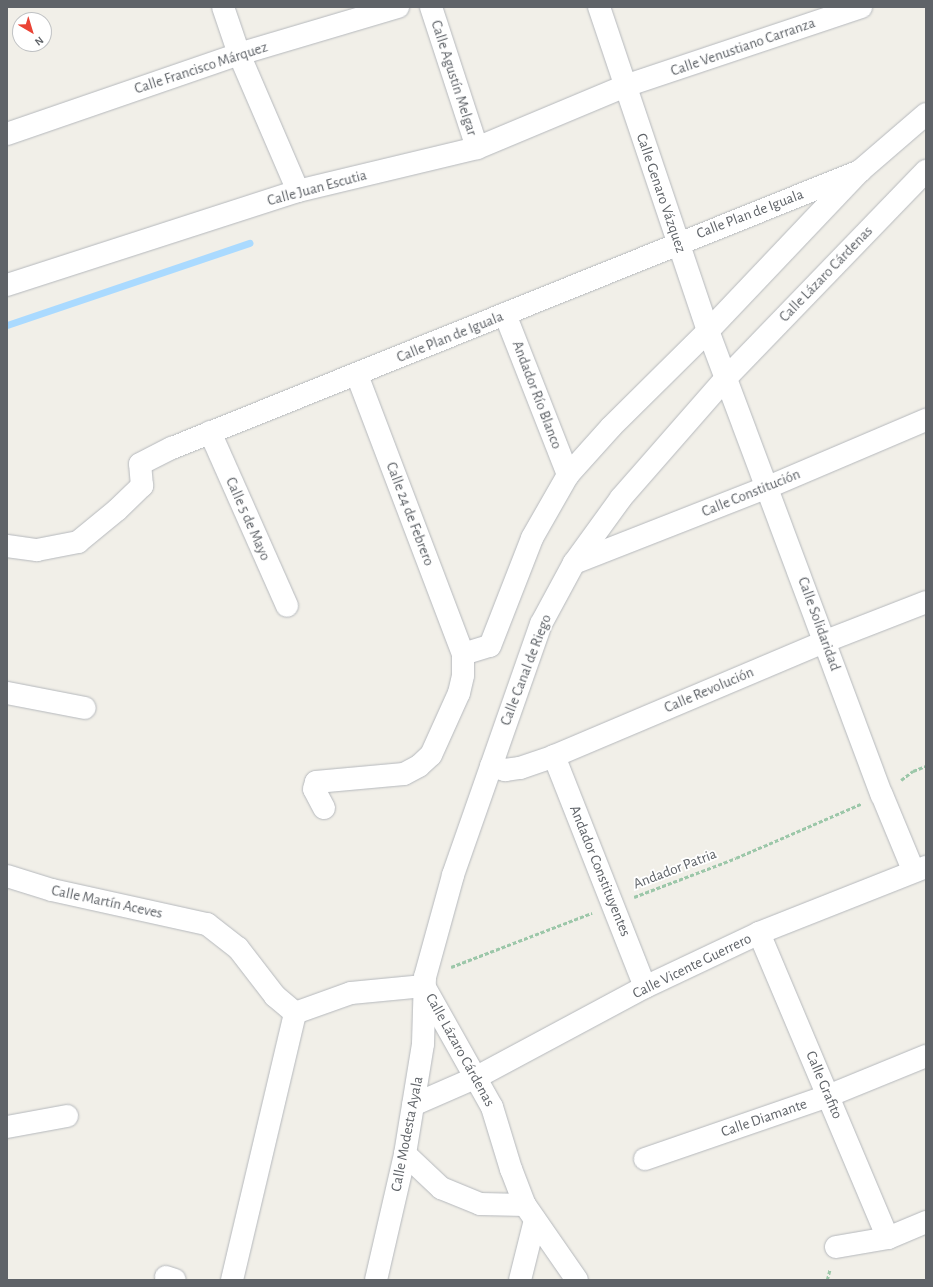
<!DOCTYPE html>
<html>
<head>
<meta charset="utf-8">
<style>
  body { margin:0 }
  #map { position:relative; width:933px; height:1287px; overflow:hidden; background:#f1efe8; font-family:"Alegreya Sans",sans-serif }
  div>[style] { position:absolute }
  .stream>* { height:7px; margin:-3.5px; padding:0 3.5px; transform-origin:3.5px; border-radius:3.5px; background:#aadaff }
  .path>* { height:2.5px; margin-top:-1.25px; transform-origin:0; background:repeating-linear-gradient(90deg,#9cc7a9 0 4px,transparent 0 6px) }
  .roads { filter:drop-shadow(0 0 1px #b5b8bc) drop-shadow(0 0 1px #b5b8bc) }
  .minor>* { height:22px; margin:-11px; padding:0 11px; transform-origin:11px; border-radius:11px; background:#fff }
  span { translate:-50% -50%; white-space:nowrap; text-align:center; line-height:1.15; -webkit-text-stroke:3.5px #fff; paint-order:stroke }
  .street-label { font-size:15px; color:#5f6368 }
  .frame { position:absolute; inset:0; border:8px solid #5f6368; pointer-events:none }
  .north { position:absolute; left:12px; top:12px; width:40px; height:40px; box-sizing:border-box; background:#fff; border:1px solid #bfc1c3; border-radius:50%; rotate:142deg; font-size:11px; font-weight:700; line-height:16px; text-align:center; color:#5f6368 }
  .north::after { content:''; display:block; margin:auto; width:14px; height:18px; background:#ea4335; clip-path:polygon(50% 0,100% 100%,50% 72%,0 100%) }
</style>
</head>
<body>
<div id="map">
  <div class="stream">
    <div style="left:7px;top:325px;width:256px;rotate:-18.7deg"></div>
  </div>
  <div class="path">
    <div style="left:901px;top:780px;width:15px;rotate:-37deg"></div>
    <div style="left:913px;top:771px;width:14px;rotate:-21deg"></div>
    <div style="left:634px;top:897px;width:109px;rotate:-20.9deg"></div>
    <div style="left:736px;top:858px;width:136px;rotate:-23.4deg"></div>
    <div style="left:451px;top:967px;width:151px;rotate:-21deg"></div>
    <div style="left:827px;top:1280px;width:11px;rotate:-75deg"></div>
  </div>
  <div class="roads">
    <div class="minor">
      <div style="left:223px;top:7px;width:50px;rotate:71.2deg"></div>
      <div style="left:239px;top:54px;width:149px;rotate:66.7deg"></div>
      <div style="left:431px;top:7px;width:148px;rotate:71.9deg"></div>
      <div style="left:599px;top:7px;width:347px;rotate:71.4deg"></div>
      <div style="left:710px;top:336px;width:490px;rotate:69.5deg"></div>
      <div style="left:882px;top:795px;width:81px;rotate:67.5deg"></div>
      <div style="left:7px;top:134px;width:245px;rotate:-19deg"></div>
      <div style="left:239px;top:54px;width:166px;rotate:-16.5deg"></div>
      <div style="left:7px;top:285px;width:306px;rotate:-17.9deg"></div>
      <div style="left:298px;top:191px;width:184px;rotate:-13.5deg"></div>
      <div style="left:477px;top:148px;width:160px;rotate:-22.7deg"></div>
      <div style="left:625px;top:86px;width:249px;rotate:-18.5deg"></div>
      <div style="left:505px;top:314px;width:173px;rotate:68.6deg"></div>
      <div style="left:210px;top:432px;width:190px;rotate:66.1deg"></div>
      <div style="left:7px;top:546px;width:30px;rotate:8deg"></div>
      <div style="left:37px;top:550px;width:42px;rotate:-11deg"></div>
      <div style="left:78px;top:542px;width:50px;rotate:-39.4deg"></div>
      <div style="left:117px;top:510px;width:35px;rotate:-44deg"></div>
      <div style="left:142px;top:486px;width:22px;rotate:-95deg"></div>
      <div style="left:140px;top:464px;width:36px;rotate:-27deg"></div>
      <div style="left:172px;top:448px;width:742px;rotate:-21.93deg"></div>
      <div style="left:574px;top:563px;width:208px;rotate:-21.4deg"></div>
      <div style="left:768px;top:487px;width:172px;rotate:-23deg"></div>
      <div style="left:463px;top:654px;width:28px;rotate:-17deg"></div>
      <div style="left:490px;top:646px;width:116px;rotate:-68.7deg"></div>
      <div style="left:532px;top:538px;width:73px;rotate:-60.3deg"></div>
      <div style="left:568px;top:475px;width:64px;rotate:-48.1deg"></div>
      <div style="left:611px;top:427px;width:138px;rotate:-44.7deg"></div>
      <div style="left:709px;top:330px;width:219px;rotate:-46.5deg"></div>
      <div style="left:860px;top:171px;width:87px;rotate:-40.8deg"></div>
      <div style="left:7px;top:693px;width:79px;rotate:10.9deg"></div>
      <div style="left:554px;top:756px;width:248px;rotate:68.5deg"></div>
      <div style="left:491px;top:766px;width:15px;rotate:16deg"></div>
      <div style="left:505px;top:770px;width:15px;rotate:-8deg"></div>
      <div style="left:520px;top:768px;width:36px;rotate:-19deg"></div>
      <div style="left:554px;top:756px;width:295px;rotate:-22.9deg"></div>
      <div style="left:826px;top:641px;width:107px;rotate:-21.3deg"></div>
      <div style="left:324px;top:808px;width:21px;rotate:-118deg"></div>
      <div style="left:314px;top:789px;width:7px;rotate:-74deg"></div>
      <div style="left:316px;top:782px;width:88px;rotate:-5.2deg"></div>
      <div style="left:404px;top:774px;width:17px;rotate:-28deg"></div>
      <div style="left:419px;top:766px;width:16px;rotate:-43deg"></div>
      <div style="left:431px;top:755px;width:68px;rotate:-65.7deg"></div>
      <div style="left:459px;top:693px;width:18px;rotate:-77deg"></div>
      <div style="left:463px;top:675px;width:21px;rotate:-90deg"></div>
      <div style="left:463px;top:654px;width:298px;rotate:-110.8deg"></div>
      <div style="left:7px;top:876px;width:47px;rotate:17.3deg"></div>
      <div style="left:52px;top:890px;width:159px;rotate:12.4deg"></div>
      <div style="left:207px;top:924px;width:39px;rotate:38deg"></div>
      <div style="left:238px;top:948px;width:61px;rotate:52.4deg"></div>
      <div style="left:275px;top:996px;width:26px;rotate:40deg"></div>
      <div style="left:295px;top:1013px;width:59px;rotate:-19.7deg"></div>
      <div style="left:351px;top:993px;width:73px;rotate:-5.5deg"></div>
      <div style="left:759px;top:933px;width:331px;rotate:67.1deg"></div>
      <div style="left:424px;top:986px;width:139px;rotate:60.7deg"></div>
      <div style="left:492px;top:1107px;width:65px;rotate:73deg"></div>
      <div style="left:511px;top:1169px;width:39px;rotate:69deg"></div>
      <div style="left:525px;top:1205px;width:91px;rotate:55.3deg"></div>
      <div style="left:413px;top:1105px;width:70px;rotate:-23.6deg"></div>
      <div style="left:477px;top:1077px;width:191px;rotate:-28.2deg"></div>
      <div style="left:645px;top:987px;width:126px;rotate:-25.3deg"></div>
      <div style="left:759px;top:933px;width:180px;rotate:-21.6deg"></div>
      <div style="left:7px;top:1127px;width:61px;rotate:-10.4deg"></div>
      <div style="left:405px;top:1154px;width:50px;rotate:43.4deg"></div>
      <div style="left:441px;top:1188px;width:42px;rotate:22.3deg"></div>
      <div style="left:480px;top:1204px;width:45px;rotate:1.3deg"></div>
      <div style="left:645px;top:1159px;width:194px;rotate:-19deg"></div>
      <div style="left:828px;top:1096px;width:106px;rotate:-22.2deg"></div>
      <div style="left:836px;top:1247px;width:53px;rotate:-9.8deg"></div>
      <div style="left:888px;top:1238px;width:41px;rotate:-22.8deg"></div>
      <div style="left:166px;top:1277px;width:9px;rotate:18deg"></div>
      <div style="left:232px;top:1280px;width:274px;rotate:-76.7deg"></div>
      <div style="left:376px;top:1280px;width:129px;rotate:-77deg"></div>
      <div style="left:405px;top:1154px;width:111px;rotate:-80.7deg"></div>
      <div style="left:423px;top:1044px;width:67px;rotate:-88.3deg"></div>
      <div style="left:425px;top:977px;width:106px;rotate:-74.6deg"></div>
      <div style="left:453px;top:875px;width:266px;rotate:-70.7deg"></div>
      <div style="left:541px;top:624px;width:69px;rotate:-61.6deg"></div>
      <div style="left:574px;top:563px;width:80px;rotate:-54.1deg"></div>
      <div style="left:621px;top:498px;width:159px;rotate:-48.8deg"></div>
      <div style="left:726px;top:378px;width:288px;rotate:-46deg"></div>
      <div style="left:520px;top:1280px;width:62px;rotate:-76deg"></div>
    </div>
  </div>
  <div class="street-label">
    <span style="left:743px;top:47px;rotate:-19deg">Calle Venustiano Carranza</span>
    <span style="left:201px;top:68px;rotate:-18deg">Calle Francisco Márquez</span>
    <span style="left:454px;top:78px;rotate:72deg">Calle Agustín Melgar</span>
    <span style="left:317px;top:188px;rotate:-15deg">Calle Juan Escutia</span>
    <span style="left:661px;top:193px;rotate:71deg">Calle Genaro Vázquez</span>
    <span style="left:750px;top:214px;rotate:-21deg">Calle Plan de Iguala</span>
    <span style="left:826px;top:274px;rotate:-46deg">Calle Lázaro Cárdenas</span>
    <span style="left:450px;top:337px;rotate:-22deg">Calle Plan de Iguala</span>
    <span style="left:537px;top:395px;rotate:69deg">Andador Río Blanco</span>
    <span style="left:751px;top:493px;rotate:-22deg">Calle Constitución</span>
    <span style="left:410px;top:514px;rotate:69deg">Calle 24 de Febrero</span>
    <span style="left:248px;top:519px;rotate:66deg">Calle 5 de Mayo</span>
    <span style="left:819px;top:624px;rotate:70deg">Calle Solidaridad</span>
    <span style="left:526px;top:670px;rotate:-69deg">Calle Canal de Riego</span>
    <span style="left:709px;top:690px;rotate:-23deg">Calle Revolución</span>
    <span style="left:675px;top:869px;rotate:-21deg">Andador Patria</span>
    <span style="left:600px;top:871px;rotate:68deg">Andador Constituyentes</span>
    <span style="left:107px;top:902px;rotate:12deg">Calle Martín Aceves</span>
    <span style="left:692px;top:966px;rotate:-26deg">Calle Vicente Guerrero</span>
    <span style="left:460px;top:1050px;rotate:61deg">Calle Lázaro Cárdenas</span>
    <span style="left:824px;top:1085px;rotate:67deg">Calle Grafito</span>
    <span style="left:764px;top:1118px;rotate:-19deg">Calle Diamante</span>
    <span style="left:407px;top:1134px;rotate:-79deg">Calle Modesta Ayala</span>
  </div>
  <div class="frame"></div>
  <div class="north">N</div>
</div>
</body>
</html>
